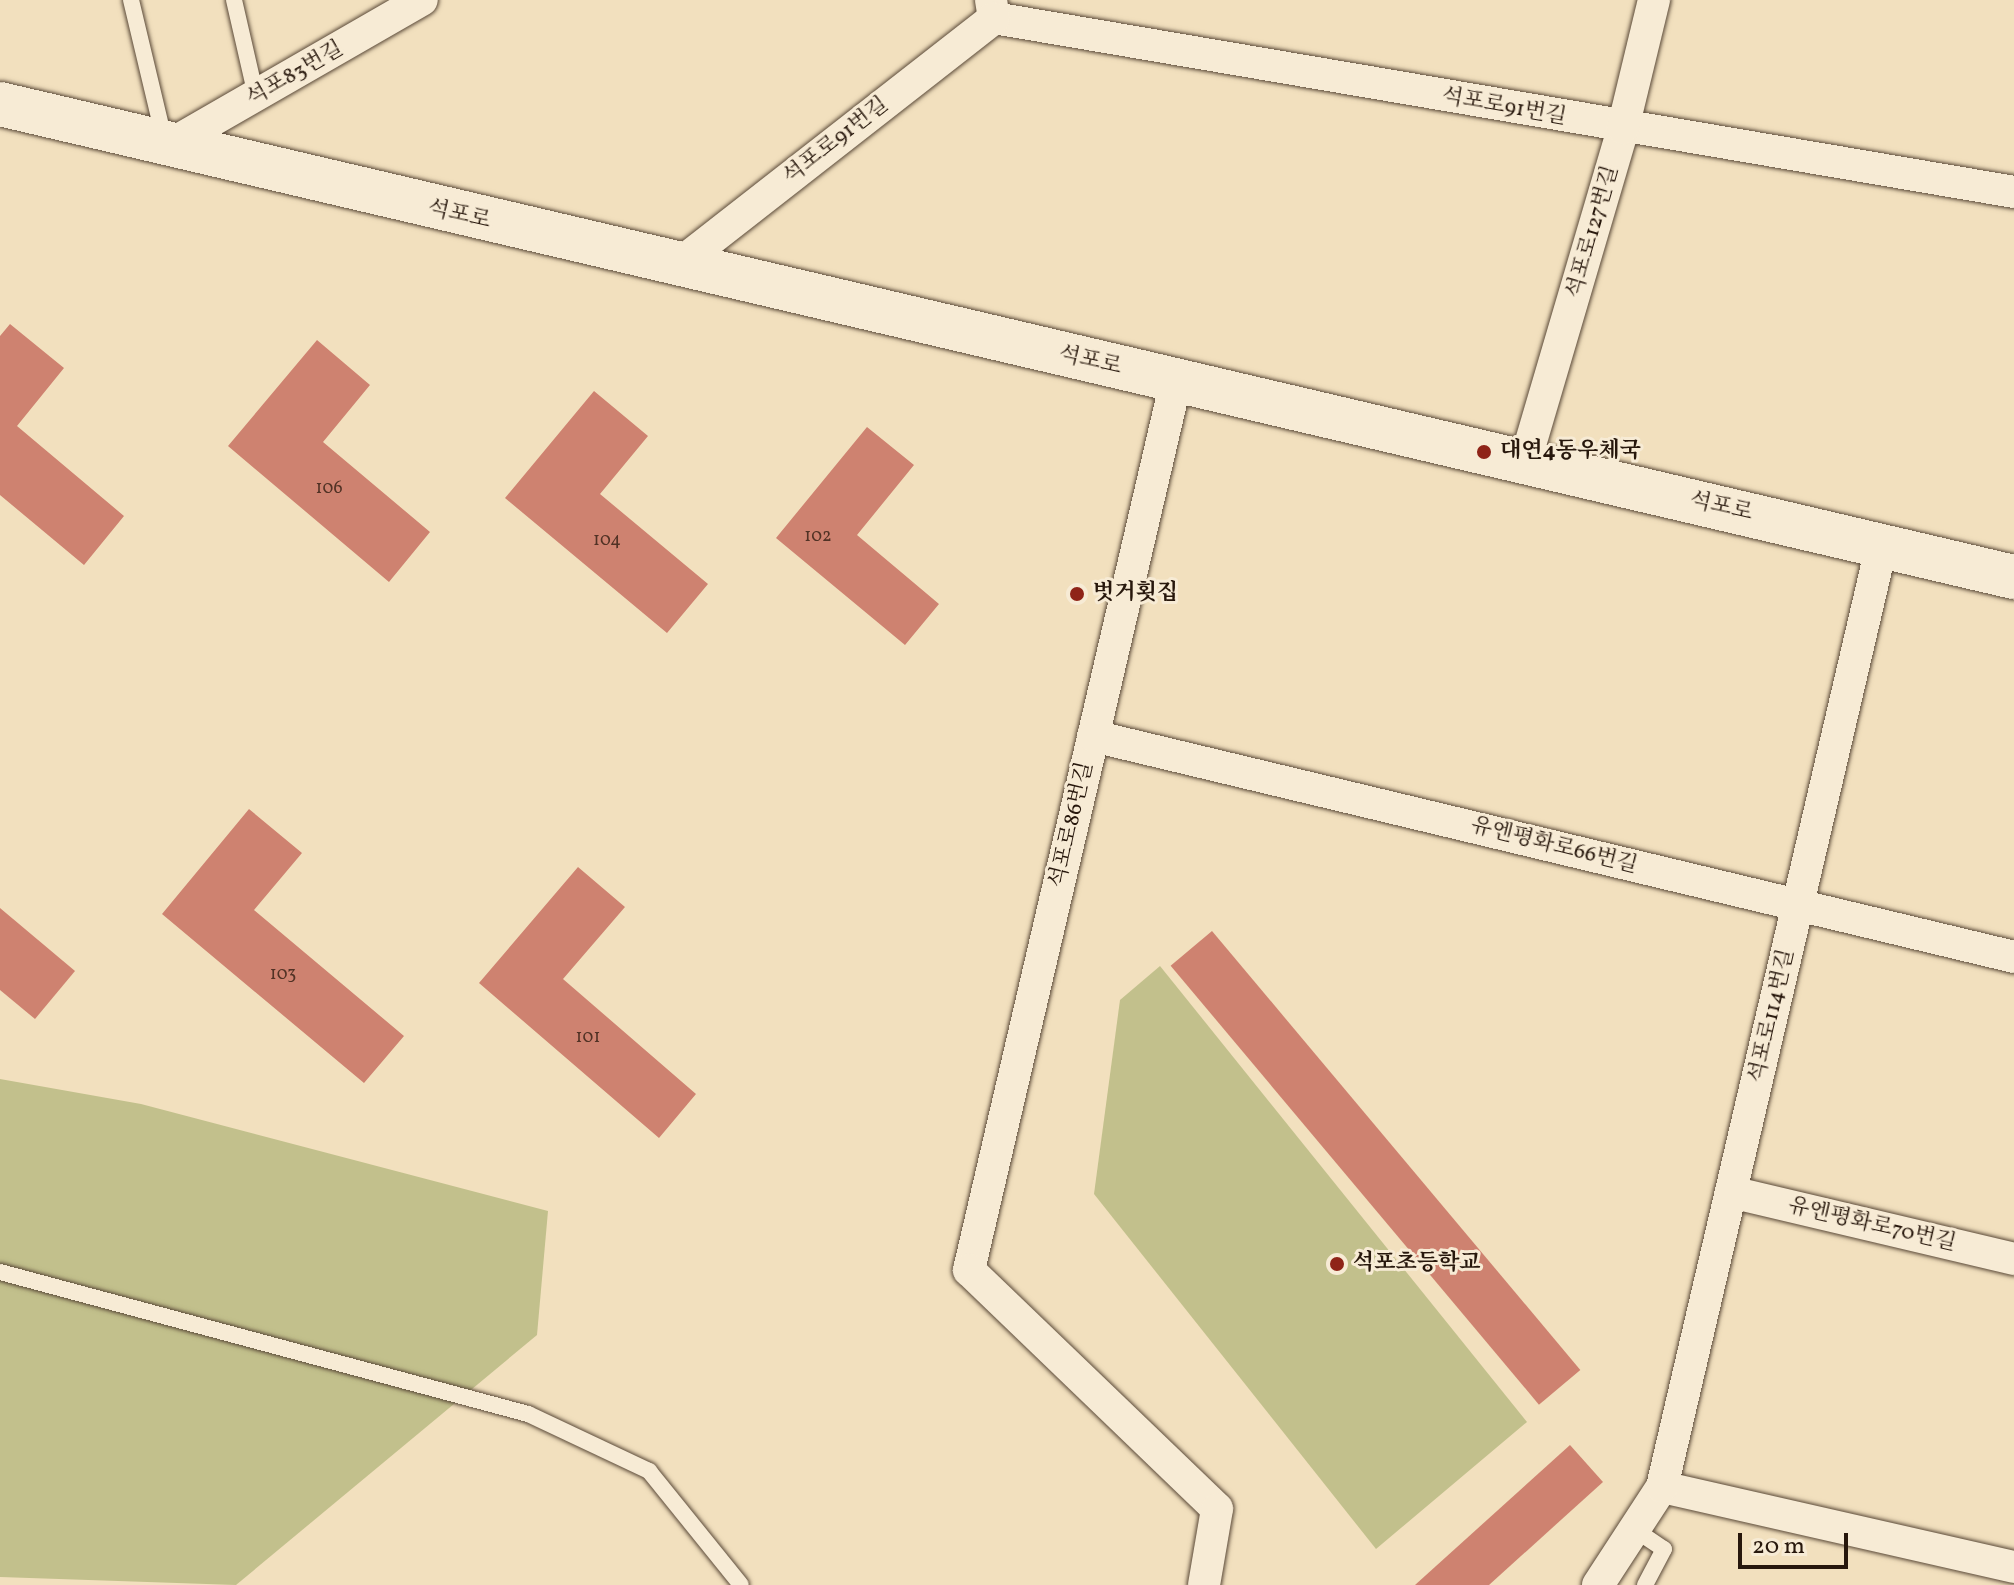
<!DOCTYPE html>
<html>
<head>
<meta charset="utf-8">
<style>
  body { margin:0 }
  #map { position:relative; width:2014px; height:1585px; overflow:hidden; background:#f2e0be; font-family:Vollkorn,"Noto Serif KR",serif }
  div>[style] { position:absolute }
  .green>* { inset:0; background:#c2c08c }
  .building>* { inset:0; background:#ce8270; transform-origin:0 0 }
  .roads { filter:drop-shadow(0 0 2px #5a4938) drop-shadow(0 0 2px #5a4938) }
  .service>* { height:16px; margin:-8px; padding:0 8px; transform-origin:8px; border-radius:8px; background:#f7ebd5 }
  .minor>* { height:32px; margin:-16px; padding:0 16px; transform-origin:16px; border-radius:16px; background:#f7ebd5 }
  .secondary>* { height:44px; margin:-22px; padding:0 22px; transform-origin:22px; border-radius:22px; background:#f7ebd5 }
  .dots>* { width:22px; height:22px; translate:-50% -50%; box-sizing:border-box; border:4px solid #f7ebd5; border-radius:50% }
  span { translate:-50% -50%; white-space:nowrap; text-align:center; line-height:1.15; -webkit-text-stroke:6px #f7ebd5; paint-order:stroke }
  .number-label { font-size:18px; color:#513225 }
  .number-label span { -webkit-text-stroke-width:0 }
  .street-label { font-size:22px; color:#27170c }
  .poi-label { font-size:22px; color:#27170c; font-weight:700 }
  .left { translate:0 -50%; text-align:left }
  .scale { position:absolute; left:1738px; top:1533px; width:110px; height:36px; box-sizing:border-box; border:4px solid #27170c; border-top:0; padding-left:10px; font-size:24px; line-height:28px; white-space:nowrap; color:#27170c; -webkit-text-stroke:6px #f7ebd5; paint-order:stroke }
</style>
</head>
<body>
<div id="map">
  <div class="green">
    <div style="clip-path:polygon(1160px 966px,1527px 1422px,1376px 1549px,1094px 1194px,1120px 1000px)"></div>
    <div style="clip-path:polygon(0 1079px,141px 1104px,548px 1211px,537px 1335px,236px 1585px,0 1577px)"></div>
  </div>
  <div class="building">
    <div style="clip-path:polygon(10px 324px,64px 368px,17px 426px,124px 516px,84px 565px,0 495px,0 336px)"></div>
    <div style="clip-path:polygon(317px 340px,370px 385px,323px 442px,430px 532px,389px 582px,228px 446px)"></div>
    <div style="clip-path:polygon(594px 391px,648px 436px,600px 494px,708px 584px,667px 633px,505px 498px)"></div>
    <div style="clip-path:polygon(867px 427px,914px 465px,857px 535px,939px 604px,905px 645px,776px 538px)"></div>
    <div style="clip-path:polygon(249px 809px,302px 853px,254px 910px,404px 1036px,364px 1083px,162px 914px)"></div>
    <div style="clip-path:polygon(578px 867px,625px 907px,563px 979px,696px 1094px,659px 1138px,479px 983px)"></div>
    <div style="clip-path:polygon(0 908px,75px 971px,35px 1019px,0 990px)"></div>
    <div style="left:1212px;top:931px;width:573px;height:54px;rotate:50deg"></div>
    <div style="clip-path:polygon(1570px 1445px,1603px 1482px,1489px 1585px,1415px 1585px)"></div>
  </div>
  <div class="roads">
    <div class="service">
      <div style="left:131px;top:0;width:143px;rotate:76.6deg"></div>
      <div style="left:234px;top:0;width:98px;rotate:77.1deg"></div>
      <div style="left:0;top:1272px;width:547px;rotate:15.05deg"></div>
      <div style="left:528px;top:1414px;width:134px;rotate:25.2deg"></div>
      <div style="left:649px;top:1471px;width:146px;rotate:51.1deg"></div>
      <div style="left:1634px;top:1529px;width:36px;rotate:34deg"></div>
      <div style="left:1664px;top:1549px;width:41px;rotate:117.8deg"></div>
    </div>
    <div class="minor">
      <div style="left:991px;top:0;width:18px;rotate:81deg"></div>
      <div style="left:994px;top:18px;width:1035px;rotate:9.68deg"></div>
      <div style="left:166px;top:147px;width:295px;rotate:-29.9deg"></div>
      <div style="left:678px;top:265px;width:401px;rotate:-38deg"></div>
      <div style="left:1176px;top:381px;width:913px;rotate:103.11deg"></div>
      <div style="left:969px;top:1270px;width:344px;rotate:43.9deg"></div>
      <div style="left:1217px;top:1509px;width:77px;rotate:99.7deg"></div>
      <div style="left:1525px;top:462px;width:348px;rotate:-73.6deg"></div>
      <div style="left:1623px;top:128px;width:132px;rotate:-76.4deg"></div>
      <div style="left:1093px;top:736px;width:947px;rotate:13.49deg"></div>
      <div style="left:1731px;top:1192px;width:291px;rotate:13.3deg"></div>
      <div style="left:1662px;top:1487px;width:361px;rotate:12.8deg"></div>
      <div style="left:1598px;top:1585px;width:117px;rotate:-56.9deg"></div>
      <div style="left:1662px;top:1487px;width:968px;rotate:-76.87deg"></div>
    </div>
    <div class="secondary">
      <div style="left:0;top:104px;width:2069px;rotate:13.22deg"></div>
    </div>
  </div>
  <div class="dots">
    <div style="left:1484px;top:452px;background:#8f2418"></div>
    <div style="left:1077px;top:594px;background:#8f2418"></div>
    <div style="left:1337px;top:1264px;background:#8f2418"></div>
  </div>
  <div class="number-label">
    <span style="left:329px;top:489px">106</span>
    <span style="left:818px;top:537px">102</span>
    <span style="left:607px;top:541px">104</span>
    <span style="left:283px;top:975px">103</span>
    <span style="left:588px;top:1038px">101</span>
  </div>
  <div class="street-label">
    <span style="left:295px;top:74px;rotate:-30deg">석포83번길</span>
    <span style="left:1504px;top:107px;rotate:10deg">석포로91번길</span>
    <span style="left:836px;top:141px;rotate:-38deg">석포로91번길</span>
    <span style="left:459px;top:215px;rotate:13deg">석포로</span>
    <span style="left:1593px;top:232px;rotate:-74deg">석포로127번길</span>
    <span style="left:1090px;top:361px;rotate:13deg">석포로</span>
    <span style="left:1721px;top:507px;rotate:13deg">석포로</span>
    <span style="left:1072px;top:825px;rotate:-77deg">석포로86번길</span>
    <span style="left:1554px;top:846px;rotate:14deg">유엔평화로66번길</span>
    <span style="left:1772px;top:1016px;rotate:-77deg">석포로114번길</span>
    <span style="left:1872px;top:1225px;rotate:13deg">유엔평화로70번길</span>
  </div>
  <div class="poi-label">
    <span class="left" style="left:1500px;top:452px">대연4동우체국</span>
    <span class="left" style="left:1093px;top:594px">벗거횟집</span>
    <span class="left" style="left:1353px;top:1264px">석포초등학교</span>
  </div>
  <div class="scale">20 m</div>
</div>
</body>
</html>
